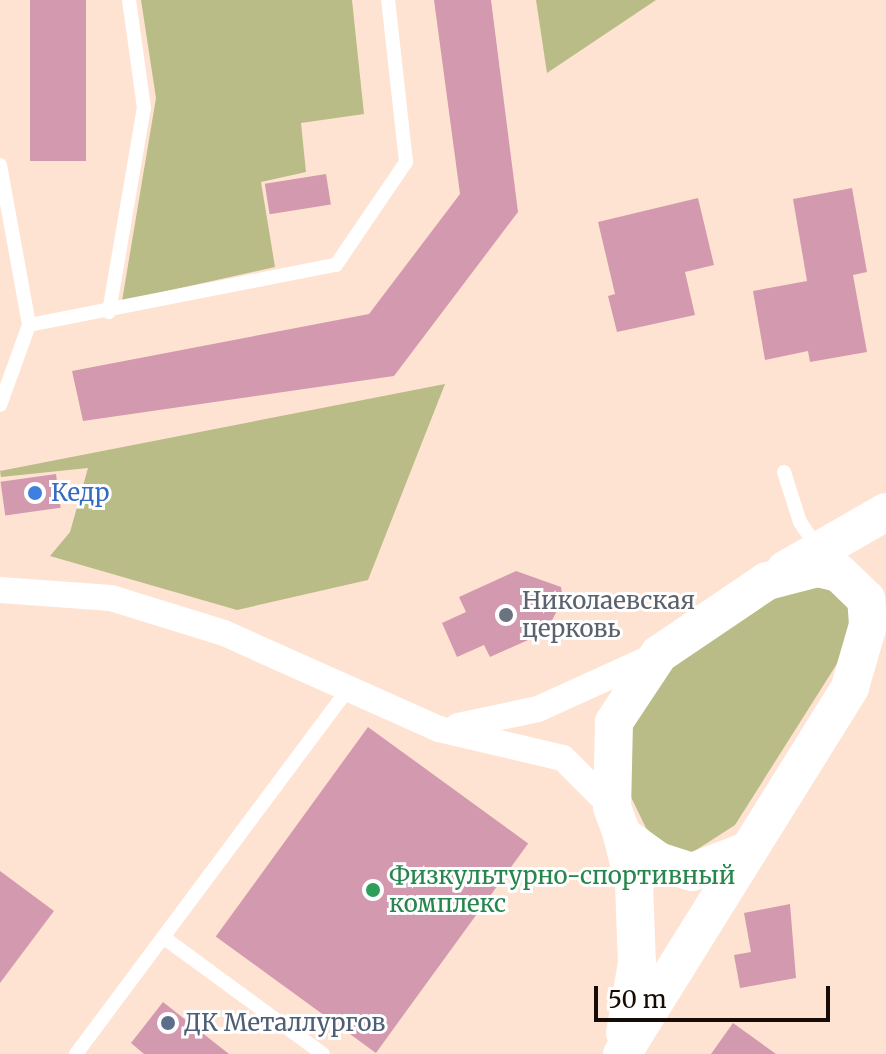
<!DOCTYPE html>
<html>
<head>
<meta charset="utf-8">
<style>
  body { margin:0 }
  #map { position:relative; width:886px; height:1054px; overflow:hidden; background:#fee3d2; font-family:Merriweather,serif }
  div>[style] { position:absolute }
  .green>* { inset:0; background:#b9bc86 }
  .building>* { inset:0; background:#d39aaf; transform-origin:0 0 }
  .service>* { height:14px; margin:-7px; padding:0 7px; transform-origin:7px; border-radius:7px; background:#fff }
  .minor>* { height:26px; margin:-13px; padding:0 13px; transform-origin:13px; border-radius:13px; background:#fff }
  .secondary>* { height:38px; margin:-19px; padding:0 19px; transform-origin:19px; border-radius:19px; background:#fff }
  .dots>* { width:22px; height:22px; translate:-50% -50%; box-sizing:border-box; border:4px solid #fff; border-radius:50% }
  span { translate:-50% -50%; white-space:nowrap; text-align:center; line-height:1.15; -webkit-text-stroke:6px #fff; paint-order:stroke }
  .shop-label { font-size:24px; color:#366cbe }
  .left { translate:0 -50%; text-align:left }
  .worship-label { font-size:24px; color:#5b616d }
  .leisure-label { font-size:24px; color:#27864d }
  .service-label { font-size:24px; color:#4e5e75 }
  .scale { position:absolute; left:594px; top:986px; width:236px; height:36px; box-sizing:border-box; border:4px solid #170c05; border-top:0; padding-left:10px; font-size:24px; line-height:28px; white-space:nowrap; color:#170c05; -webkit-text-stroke:6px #fff; paint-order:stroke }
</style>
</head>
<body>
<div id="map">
  <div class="green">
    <div style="clip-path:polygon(141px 0,352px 0,364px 114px,301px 123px,306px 172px,261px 182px,275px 267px,122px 301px,156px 98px)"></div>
    <div style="clip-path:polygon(536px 0,656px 0,547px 73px)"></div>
    <div style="clip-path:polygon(445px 384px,368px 580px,237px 610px,50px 556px,70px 532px,88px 468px,1px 477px,0 471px)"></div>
    <div style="clip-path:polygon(799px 578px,851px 599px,852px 640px,735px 825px,690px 854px,664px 846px,646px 828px,631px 797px,629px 711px,651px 678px)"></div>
  </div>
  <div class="building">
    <div style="left:30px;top:0;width:56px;height:161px"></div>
    <div style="clip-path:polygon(434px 0,491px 0,518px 212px,394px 376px,83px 421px,72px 371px,369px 314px,460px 194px)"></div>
    <div style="left:326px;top:174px;width:31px;height:62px;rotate:81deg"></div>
    <div style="clip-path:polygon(852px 188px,867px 272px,853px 275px,867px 352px,810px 362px,808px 351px,765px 360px,753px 291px,807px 281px,793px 199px)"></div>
    <div style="clip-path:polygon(698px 198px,714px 265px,685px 272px,695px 315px,617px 332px,608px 296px,615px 294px,598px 222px)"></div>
    <div style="left:56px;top:474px;width:34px;height:56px;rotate:82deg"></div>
    <div style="clip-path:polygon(516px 571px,561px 587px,563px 599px,546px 632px,490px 657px,484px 645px,457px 657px,442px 623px,466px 612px,459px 597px)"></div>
    <div style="left:368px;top:727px;width:198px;height:259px;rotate:36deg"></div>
    <div style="clip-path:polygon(0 871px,54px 911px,0 983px)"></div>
    <div style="clip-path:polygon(790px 904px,796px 978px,740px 988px,734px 955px,751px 952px,744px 913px)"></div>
    <div style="clip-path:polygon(163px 1002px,229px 1054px,144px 1054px,131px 1043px)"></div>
    <div style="clip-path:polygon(733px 1023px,776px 1054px,711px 1054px)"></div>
  </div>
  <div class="service">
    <div style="left:0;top:165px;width:163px;rotate:79.7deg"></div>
    <div style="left:109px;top:312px;width:207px;rotate:-80.3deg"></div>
    <div style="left:144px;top:108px;width:109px;rotate:-97.9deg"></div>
    <div style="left:0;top:405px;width:85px;rotate:-70.1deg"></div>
    <div style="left:29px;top:325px;width:313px;rotate:-11.1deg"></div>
    <div style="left:336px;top:265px;width:125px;rotate:-55.8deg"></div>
    <div style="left:406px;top:162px;width:163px;rotate:-96.3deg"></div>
    <div style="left:784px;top:472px;width:52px;rotate:72.3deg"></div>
    <div style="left:800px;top:522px;width:32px;rotate:56deg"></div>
    <div style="left:163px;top:937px;width:198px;rotate:36.2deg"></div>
    <div style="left:76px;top:1054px;width:454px;rotate:-53.3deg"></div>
  </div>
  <div class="minor">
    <div style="left:0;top:590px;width:111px;rotate:4.1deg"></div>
    <div style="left:111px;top:598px;width:118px;rotate:17.2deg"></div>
    <div style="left:224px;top:633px;width:235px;rotate:24.1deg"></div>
    <div style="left:439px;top:729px;width:127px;rotate:13.2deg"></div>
    <div style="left:563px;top:758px;width:69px;rotate:45deg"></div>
    <div style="left:458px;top:726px;width:82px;rotate:-12deg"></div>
    <div style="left:538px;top:709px;width:131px;rotate:-24.4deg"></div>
  </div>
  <div class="secondary">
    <div style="left:785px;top:570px;width:116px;rotate:-29.9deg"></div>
    <div style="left:622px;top:835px;width:49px;rotate:76deg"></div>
    <div style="left:634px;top:883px;width:80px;rotate:87.9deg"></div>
    <div style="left:637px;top:963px;width:71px;rotate:99.7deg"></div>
    <div style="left:622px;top:1054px;width:432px;rotate:-58.1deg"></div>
    <div style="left:850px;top:687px;width:65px;rotate:-73.8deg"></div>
    <div style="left:868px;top:625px;width:26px;rotate:-94deg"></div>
    <div style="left:866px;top:599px;width:37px;rotate:-136deg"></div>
    <div style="left:839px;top:573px;width:23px;rotate:-167deg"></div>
    <div style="left:817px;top:568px;width:52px;rotate:165.4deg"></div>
    <div style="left:767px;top:581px;width:130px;rotate:145.9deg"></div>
    <div style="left:659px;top:654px;width:82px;rotate:123.5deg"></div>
    <div style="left:614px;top:722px;width:85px;rotate:91.3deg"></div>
    <div style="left:612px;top:807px;width:30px;rotate:70deg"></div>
    <div style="left:622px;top:835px;width:44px;rotate:35.8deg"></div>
    <div style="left:658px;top:861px;width:36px;rotate:18deg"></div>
    <div style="left:692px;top:872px;width:56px;rotate:-21deg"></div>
  </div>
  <div class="dots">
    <div style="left:35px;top:493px;background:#3f7fe0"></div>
    <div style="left:506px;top:615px;background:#6b7280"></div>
    <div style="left:373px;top:890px;background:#2e9e5b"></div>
    <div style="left:168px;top:1023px;background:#5c6f8a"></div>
  </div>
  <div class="shop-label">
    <span class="left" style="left:51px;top:493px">Кедр</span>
  </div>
  <div class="worship-label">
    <span class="left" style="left:522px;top:615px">Николаевская<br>церковь</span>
  </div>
  <div class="leisure-label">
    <span class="left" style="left:389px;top:890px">Физкультурно-спортивный<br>комплекс</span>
  </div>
  <div class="service-label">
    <span class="left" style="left:184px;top:1023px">ДК Металлургов</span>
  </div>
  <div class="scale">50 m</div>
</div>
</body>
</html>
